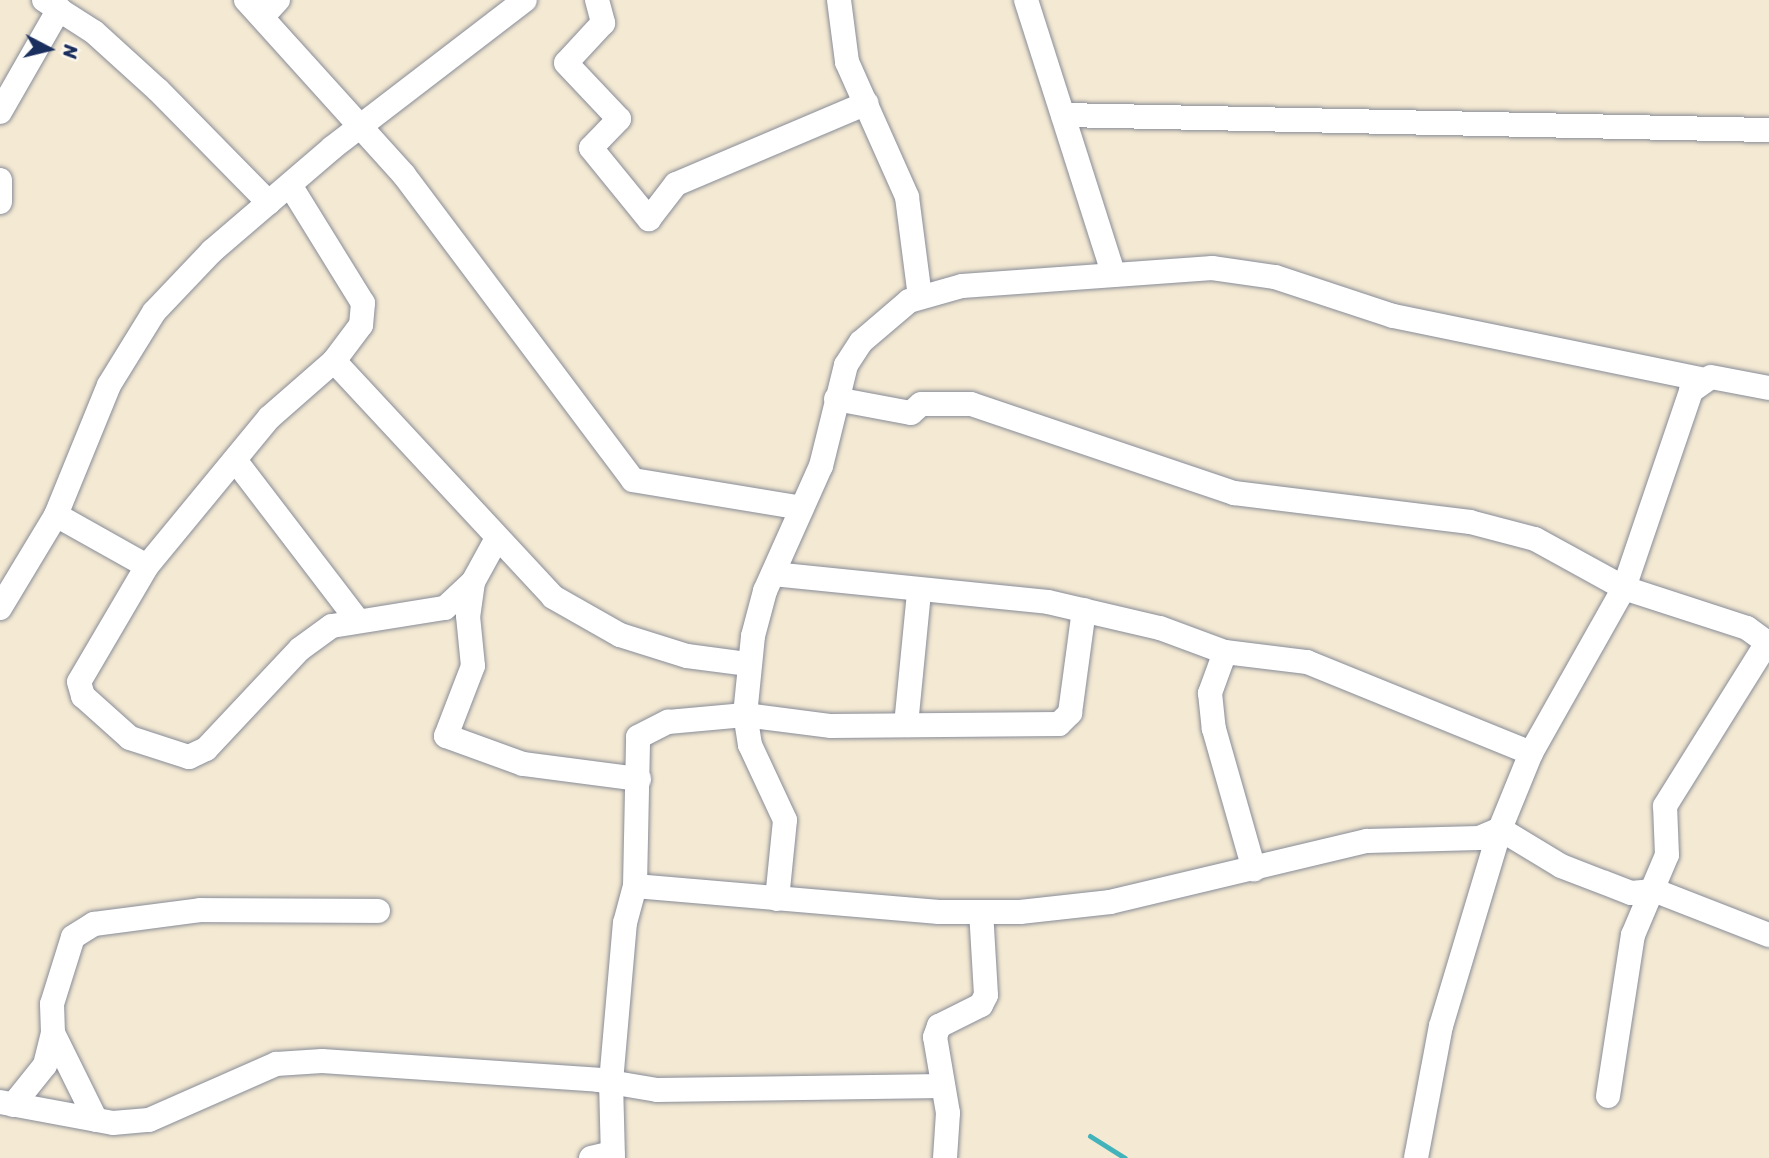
<!DOCTYPE html>
<html>
<head>
<meta charset="utf-8">
<style>
  body { margin:0 }
  #map { position:relative; width:1769px; height:1158px; overflow:hidden; background:#f4e9d2; font-family:Sriracha,sans-serif }
  div>[style] { position:absolute }
  .stream>* { height:5px; margin:-2.5px; padding:0 2.5px; transform-origin:2.5px; border-radius:2.5px; background:#43b3bb }
  .roads { filter:drop-shadow(0 0 2px #888c98) drop-shadow(0 0 2px #888c98) }
  .minor>* { height:24px; margin:-12px; padding:0 12px; transform-origin:12px; border-radius:12px; background:#fff }
  span { translate:-50% -50%; white-space:nowrap; text-align:center; line-height:1.15; -webkit-text-stroke:5px #fbf7ec; paint-order:stroke }
  .north { position:absolute; left:14px; top:14px; width:70px; height:70px; -webkit-text-stroke:5px #fbf7ec; paint-order:stroke; rotate:97deg; font-size:19px; font-weight:700; line-height:28px; text-align:center; color:#1b2f5e }
  .north::after { content:''; display:block; margin:auto; width:24px; height:32px; background:#1b2f5e; clip-path:polygon(50% 0,100% 100%,50% 72%,0 100%) }
</style>
</head>
<body>
<div id="map">
  <div class="stream">
    <div style="left:1090px;top:1136px;width:41px;rotate:32.2deg"></div>
  </div>
  <div class="roads">
    <div class="minor">
      <div style="left:44px;top:0;width:59px;rotate:32.6deg"></div>
      <div style="left:94px;top:32px;width:86px;rotate:42.2deg"></div>
      <div style="left:158px;top:90px;width:158px;rotate:45.5deg"></div>
      <div style="left:246px;top:0;width:236px;rotate:47.9deg"></div>
      <div style="left:404px;top:175px;width:381px;rotate:53.1deg"></div>
      <div style="left:633px;top:480px;width:171px;rotate:9.4deg"></div>
      <div style="left:597px;top:0;width:24px;rotate:75deg"></div>
      <div style="left:603px;top:23px;width:54px;rotate:132.8deg"></div>
      <div style="left:566px;top:63px;width:77px;rotate:46.6deg"></div>
      <div style="left:619px;top:119px;width:40px;rotate:134deg"></div>
      <div style="left:591px;top:148px;width:92px;rotate:50.8deg"></div>
      <div style="left:649px;top:219px;width:44px;rotate:-52.4deg"></div>
      <div style="left:676px;top:184px;width:207px;rotate:-23deg"></div>
      <div style="left:839px;top:0;width:63px;rotate:82.6deg"></div>
      <div style="left:847px;top:62px;width:148px;rotate:66deg"></div>
      <div style="left:907px;top:197px;width:101px;rotate:82.6deg"></div>
      <div style="left:1026px;top:0;width:287px;rotate:72.3deg"></div>
      <div style="left:263px;top:16px;width:22px;rotate:-47deg"></div>
      <div style="left:0;top:112px;width:119px;rotate:-60.2deg"></div>
      <div style="left:1063px;top:115px;width:706px;rotate:1.22deg"></div>
      <div style="left:0;top:180px;width:22px;rotate:90deg"></div>
      <div style="left:290px;top:185px;width:139px;rotate:58.3deg"></div>
      <div style="left:363px;top:303px;width:22px;rotate:95deg"></div>
      <div style="left:361px;top:325px;width:45px;rotate:126.9deg"></div>
      <div style="left:334px;top:361px;width:86px;rotate:138.8deg"></div>
      <div style="left:269px;top:418px;width:192px;rotate:129.5deg"></div>
      <div style="left:147px;top:566px;width:134px;rotate:120.4deg"></div>
      <div style="left:79px;top:682px;width:15px;rotate:74deg"></div>
      <div style="left:83px;top:696px;width:63px;rotate:41.8deg"></div>
      <div style="left:130px;top:738px;width:62px;rotate:17.9deg"></div>
      <div style="left:189px;top:757px;width:19px;rotate:-25deg"></div>
      <div style="left:206px;top:749px;width:137px;rotate:-46.8deg"></div>
      <div style="left:300px;top:649px;width:39px;rotate:-36deg"></div>
      <div style="left:332px;top:626px;width:114px;rotate:-9.1deg"></div>
      <div style="left:445px;top:608px;width:38px;rotate:-43deg"></div>
      <div style="left:473px;top:582px;width:48px;rotate:-61.3deg"></div>
      <div style="left:334px;top:361px;width:322px;rotate:47.1deg"></div>
      <div style="left:553px;top:597px;width:77px;rotate:29.6deg"></div>
      <div style="left:620px;top:635px;width:70px;rotate:17.4deg"></div>
      <div style="left:687px;top:656px;width:62px;rotate:7.5deg"></div>
      <div style="left:836px;top:399px;width:76px;rotate:10.6deg"></div>
      <div style="left:911px;top:413px;width:13px;rotate:-42deg"></div>
      <div style="left:921px;top:404px;width:50px"></div>
      <div style="left:971px;top:404px;width:278px;rotate:18.7deg"></div>
      <div style="left:1234px;top:493px;width:238px;rotate:7deg"></div>
      <div style="left:1470px;top:522px;width:67px;rotate:14.7deg"></div>
      <div style="left:1535px;top:539px;width:102px;rotate:28.8deg"></div>
      <div style="left:1624px;top:588px;width:129px;rotate:18deg"></div>
      <div style="left:1747px;top:628px;width:27px;rotate:36deg"></div>
      <div style="left:235px;top:460px;width:199px;rotate:52.6deg"></div>
      <div style="left:56px;top:515px;width:104px;rotate:29.3deg"></div>
      <div style="left:773px;top:574px;width:276px;rotate:5.8deg"></div>
      <div style="left:1048px;top:602px;width:115px;rotate:13.1deg"></div>
      <div style="left:1160px;top:628px;width:69px;rotate:20.3deg"></div>
      <div style="left:1225px;top:652px;width:83px;rotate:7deg"></div>
      <div style="left:1307px;top:662px;width:242px;rotate:22.1deg"></div>
      <div style="left:473px;top:582px;width:34px;rotate:98deg"></div>
      <div style="left:468px;top:616px;width:50px;rotate:84.3deg"></div>
      <div style="left:473px;top:666px;width:75px;rotate:111.1deg"></div>
      <div style="left:446px;top:736px;width:82px;rotate:20deg"></div>
      <div style="left:523px;top:764px;width:117px;rotate:7.4deg"></div>
      <div style="left:0;top:608px;width:109px;rotate:-58.9deg"></div>
      <div style="left:56px;top:515px;width:140px;rotate:-67.8deg"></div>
      <div style="left:109px;top:385px;width:86px;rotate:-58.3deg"></div>
      <div style="left:154px;top:312px;width:84px;rotate:-46.4deg"></div>
      <div style="left:212px;top:251px;width:158px;rotate:-40.6deg"></div>
      <div style="left:332px;top:148px;width:243px;rotate:-37.5deg"></div>
      <div style="left:1225px;top:652px;width:44px;rotate:110.1deg"></div>
      <div style="left:1210px;top:693px;width:36px;rotate:84deg"></div>
      <div style="left:1214px;top:729px;width:146px;rotate:74.1deg"></div>
      <div style="left:906px;top:725px;width:133px;rotate:-84.4deg"></div>
      <div style="left:635px;top:886px;width:305px;rotate:4.9deg"></div>
      <div style="left:939px;top:912px;width:81px"></div>
      <div style="left:1020px;top:912px;width:91px;rotate:-6.3deg"></div>
      <div style="left:1110px;top:902px;width:264px;rotate:-13.4deg"></div>
      <div style="left:1367px;top:841px;width:112px;rotate:-1.5deg"></div>
      <div style="left:1479px;top:838px;width:23px;rotate:-23deg"></div>
      <div style="left:1500px;top:829px;width:71px;rotate:31.2deg"></div>
      <div style="left:1561px;top:866px;width:75px;rotate:21.1deg"></div>
      <div style="left:1631px;top:893px;width:25px;rotate:-5deg"></div>
      <div style="left:1656px;top:891px;width:121px;rotate:21.3deg"></div>
      <div style="left:777px;top:899px;width:79px;rotate:-84.2deg"></div>
      <div style="left:785px;top:820px;width:83px;rotate:-115deg"></div>
      <div style="left:750px;top:745px;width:30px;rotate:-99deg"></div>
      <div style="left:745px;top:715px;width:79px;rotate:-84.2deg"></div>
      <div style="left:753px;top:636px;width:47px;rotate:-75.1deg"></div>
      <div style="left:765px;top:591px;width:137px;rotate:-65.9deg"></div>
      <div style="left:821px;top:466px;width:104px;rotate:-76.1deg"></div>
      <div style="left:846px;top:365px;width:27px;rotate:-57deg"></div>
      <div style="left:861px;top:342px;width:63px;rotate:-40.5deg"></div>
      <div style="left:909px;top:301px;width:55px;rotate:-15.8deg"></div>
      <div style="left:962px;top:286px;width:251px;rotate:-4.1deg"></div>
      <div style="left:1212px;top:268px;width:64px;rotate:8.1deg"></div>
      <div style="left:1275px;top:277px;width:124px;rotate:18.3deg"></div>
      <div style="left:1393px;top:316px;width:313px;rotate:11.6deg"></div>
      <div style="left:1608px;top:1096px;width:163px;rotate:-81.2deg"></div>
      <div style="left:1633px;top:935px;width:87px;rotate:-67deg"></div>
      <div style="left:1667px;top:855px;width:49px;rotate:-92.3deg"></div>
      <div style="left:1665px;top:806px;width:192px;rotate:-58deg"></div>
      <div style="left:0;top:1102px;width:115px;rotate:10.5deg"></div>
      <div style="left:113px;top:1123px;width:36px;rotate:-5deg"></div>
      <div style="left:149px;top:1120px;width:139px;rotate:-23.8deg"></div>
      <div style="left:276px;top:1064px;width:46px;rotate:-3.7deg"></div>
      <div style="left:322px;top:1061px;width:277px;rotate:3.9deg"></div>
      <div style="left:598px;top:1080px;width:60px;rotate:9.6deg"></div>
      <div style="left:657px;top:1090px;width:286px;rotate:-0.8deg"></div>
      <div style="left:13px;top:1105px;width:51px;rotate:-51.3deg"></div>
      <div style="left:45px;top:1065px;width:33px;rotate:-76deg"></div>
      <div style="left:96px;top:1120px;width:97px;rotate:-116.3deg"></div>
      <div style="left:53px;top:1033px;width:29px;rotate:-92deg"></div>
      <div style="left:52px;top:1004px;width:70px;rotate:-72.6deg"></div>
      <div style="left:73px;top:937px;width:25px;rotate:-32deg"></div>
      <div style="left:94px;top:924px;width:107px;rotate:-7.5deg"></div>
      <div style="left:200px;top:910px;width:178px;rotate:0.3deg"></div>
      <div style="left:591px;top:1158px;width:22px;rotate:-13deg"></div>
      <div style="left:613px;top:1158px;width:76px;rotate:-91.5deg"></div>
      <div style="left:611px;top:1082px;width:160px;rotate:-85deg"></div>
      <div style="left:625px;top:923px;width:38px;rotate:-75deg"></div>
      <div style="left:635px;top:886px;width:149px;rotate:-88.8deg"></div>
      <div style="left:638px;top:737px;width:34px;rotate:-27deg"></div>
      <div style="left:668px;top:722px;width:77px;rotate:-5.2deg"></div>
      <div style="left:745px;top:715px;width:87px;rotate:7.3deg"></div>
      <div style="left:831px;top:726px;width:228px;rotate:-0.5deg"></div>
      <div style="left:1059px;top:724px;width:16px;rotate:-45deg"></div>
      <div style="left:1070px;top:713px;width:104px;rotate:-82.3deg"></div>
      <div style="left:945px;top:1158px;width:45px;rotate:-86.2deg"></div>
      <div style="left:948px;top:1113px;width:77px;rotate:-99.7deg"></div>
      <div style="left:935px;top:1037px;width:12px;rotate:-70deg"></div>
      <div style="left:939px;top:1026px;width:47px;rotate:-26.6deg"></div>
      <div style="left:981px;top:1005px;width:11px;rotate:-63deg"></div>
      <div style="left:986px;top:995px;width:83px;rotate:-93.4deg"></div>
      <div style="left:1416px;top:1158px;width:134px;rotate:-79.3deg"></div>
      <div style="left:1441px;top:1026px;width:206px;rotate:-73.3deg"></div>
      <div style="left:1500px;top:829px;width:82px;rotate:-67.8deg"></div>
      <div style="left:1531px;top:753px;width:189px;rotate:-60.6deg"></div>
      <div style="left:1624px;top:588px;width:208px;rotate:-71.2deg"></div>
      <div style="left:1691px;top:391px;width:24px;rotate:-35deg"></div>
      <div style="left:1711px;top:377px;width:59px;rotate:10.7deg"></div>
    </div>
  </div>
  <div class="north">N</div>
</div>
</body>
</html>
